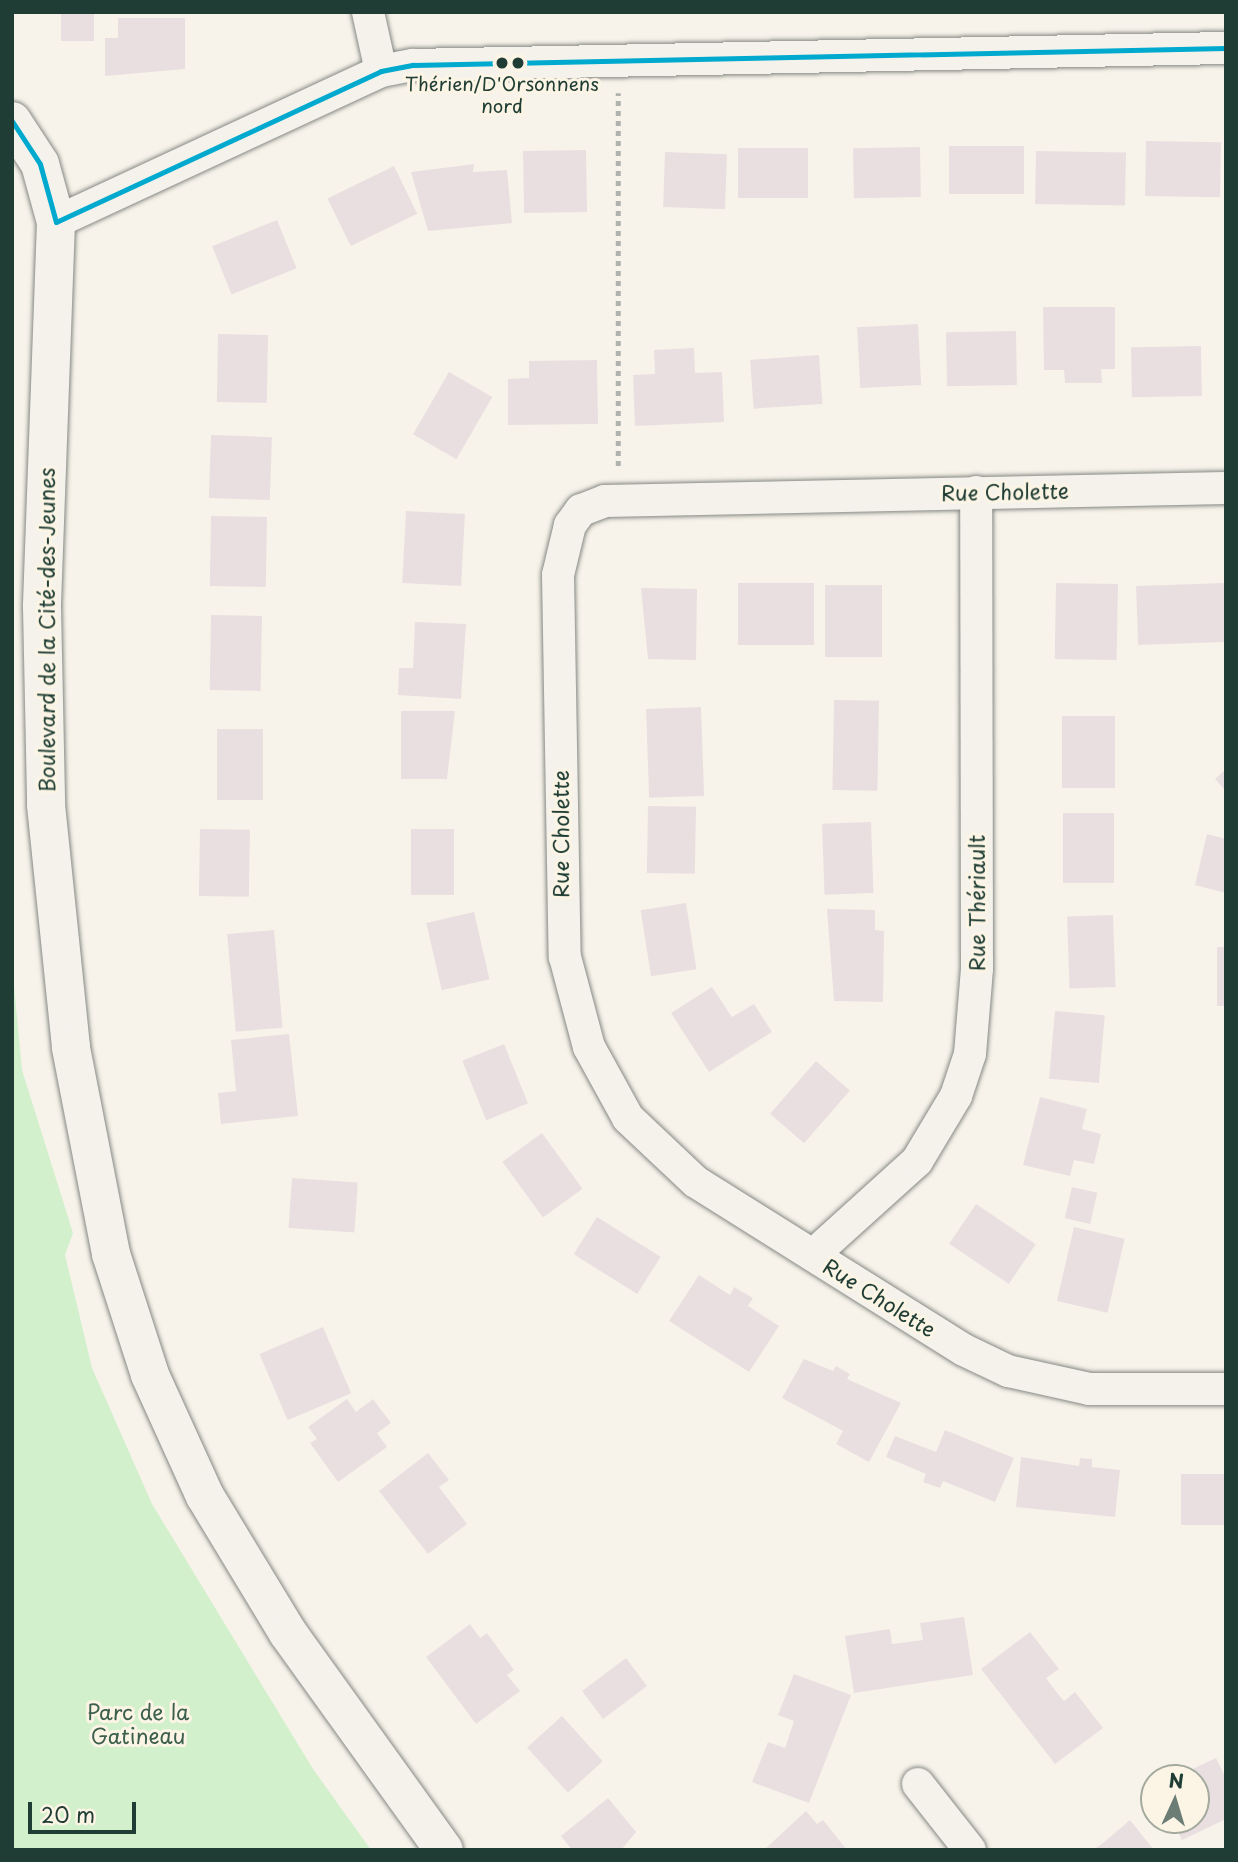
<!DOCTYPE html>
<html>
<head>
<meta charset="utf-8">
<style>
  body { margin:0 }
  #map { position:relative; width:1238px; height:1862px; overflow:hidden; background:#f7f3ea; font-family:"Playpen Sans",sans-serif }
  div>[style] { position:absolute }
  .green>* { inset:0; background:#d1f0cb }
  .building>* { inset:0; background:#eadfe0; transform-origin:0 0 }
  .path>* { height:4.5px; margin-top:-2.25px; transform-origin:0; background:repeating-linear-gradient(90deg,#b0b2ad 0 5px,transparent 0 10px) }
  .roads { filter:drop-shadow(0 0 2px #868984) drop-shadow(0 0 2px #868984) }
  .minor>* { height:32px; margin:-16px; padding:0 16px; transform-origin:16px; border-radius:16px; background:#f5f2ec }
  .tertiary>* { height:38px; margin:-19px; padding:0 19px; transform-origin:19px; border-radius:19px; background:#f5f2ec }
  .bus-1>* { height:5px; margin:-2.5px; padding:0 2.5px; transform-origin:2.5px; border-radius:2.5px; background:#00a9ce }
  .dots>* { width:19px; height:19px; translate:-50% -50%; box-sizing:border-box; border:4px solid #fcf5e5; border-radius:50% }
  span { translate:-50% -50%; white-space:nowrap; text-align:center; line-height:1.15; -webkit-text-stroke:6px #fcf5e5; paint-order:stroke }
  .bus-label { font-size:19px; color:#1f3d34 }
  .street-label { font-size:21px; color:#1f3d34 }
  .park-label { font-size:21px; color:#3c604d }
  .frame { position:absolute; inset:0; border:14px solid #1f3d34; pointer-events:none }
  .north { position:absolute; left:1140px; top:1764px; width:70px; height:70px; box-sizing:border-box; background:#fcf5e5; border:2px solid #a4ab9e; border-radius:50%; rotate:4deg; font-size:19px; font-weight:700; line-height:28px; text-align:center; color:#1f3d34 }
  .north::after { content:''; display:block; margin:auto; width:24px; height:32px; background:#6b7d74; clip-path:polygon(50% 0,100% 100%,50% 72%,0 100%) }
  .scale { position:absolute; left:28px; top:1802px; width:108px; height:32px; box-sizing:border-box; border:4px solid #1f3d34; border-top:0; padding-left:9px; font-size:21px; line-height:24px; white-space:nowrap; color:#1f3d34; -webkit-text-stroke:5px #fcf5e5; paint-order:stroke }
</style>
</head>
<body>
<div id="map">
  <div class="green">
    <div style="clip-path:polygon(12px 964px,22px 1070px,73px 1233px,65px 1255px,92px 1368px,152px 1504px,313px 1769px,371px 1850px,12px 1850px)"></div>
  </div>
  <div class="building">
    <div style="left:61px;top:12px;width:33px;height:29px"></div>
    <div style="clip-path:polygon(118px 18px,185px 18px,185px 69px,105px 76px,105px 38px,118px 38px)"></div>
    <div style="left:1146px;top:141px;width:75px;height:55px;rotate:1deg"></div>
    <div style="left:1024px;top:146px;width:48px;height:75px;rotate:90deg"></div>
    <div style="left:920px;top:147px;width:50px;height:67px;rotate:89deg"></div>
    <div style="left:738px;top:148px;width:70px;height:50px"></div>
    <div style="left:586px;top:150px;width:62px;height:63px;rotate:89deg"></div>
    <div style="left:1036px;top:151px;width:90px;height:53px;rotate:1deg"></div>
    <div style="left:665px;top:152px;width:62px;height:55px;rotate:2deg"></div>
    <div style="clip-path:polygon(474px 164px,473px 172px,507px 170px,512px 223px,428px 231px,411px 172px)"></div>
    <div style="left:394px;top:166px;width:53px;height:74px;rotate:64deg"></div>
    <div style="left:277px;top:220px;width:52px;height:70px;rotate:68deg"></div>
    <div style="clip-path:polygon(1043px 307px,1115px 307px,1115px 369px,1101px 369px,1102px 383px,1065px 383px,1064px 370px,1044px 370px)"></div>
    <div style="left:918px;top:324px;width:61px;height:61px;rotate:87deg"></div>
    <div style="left:1016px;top:331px;width:54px;height:70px;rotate:89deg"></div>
    <div style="left:218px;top:334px;width:50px;height:68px;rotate:1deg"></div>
    <div style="left:1201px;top:346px;width:50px;height:70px;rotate:89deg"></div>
    <div style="clip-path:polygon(694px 348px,695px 373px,722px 372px,724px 422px,635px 426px,633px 375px,655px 374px,654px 350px)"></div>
    <div style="left:819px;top:355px;width:49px;height:69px;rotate:86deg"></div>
    <div style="clip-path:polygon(597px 360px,598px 424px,508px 425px,508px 379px,529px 378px,529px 361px)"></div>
    <div style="left:449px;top:372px;width:50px;height:72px;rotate:30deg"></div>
    <div style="left:211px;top:435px;width:61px;height:63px;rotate:2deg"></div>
    <div style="left:406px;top:511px;width:59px;height:72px;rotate:3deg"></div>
    <div style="left:211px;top:516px;width:56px;height:70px;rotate:1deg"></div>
    <div style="left:814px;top:583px;width:62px;height:76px;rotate:90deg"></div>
    <div style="left:1056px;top:583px;width:62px;height:76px;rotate:1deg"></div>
    <div style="left:1224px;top:583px;width:59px;height:88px;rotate:88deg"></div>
    <div style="left:825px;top:585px;width:57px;height:72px"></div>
    <div style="clip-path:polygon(641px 588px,697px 589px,696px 660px,648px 659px)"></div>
    <div style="left:211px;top:615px;width:51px;height:75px;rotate:1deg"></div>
    <div style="clip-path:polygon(415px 622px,466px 624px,461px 699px,398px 695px,399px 668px,413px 668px)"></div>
    <div style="left:834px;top:700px;width:45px;height:90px;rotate:1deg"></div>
    <div style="left:701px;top:707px;width:89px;height:55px;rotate:88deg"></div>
    <div style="clip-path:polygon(401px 711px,455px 711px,447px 779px,401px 779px)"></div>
    <div style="left:1062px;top:716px;width:53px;height:72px"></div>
    <div style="left:217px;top:729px;width:46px;height:71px"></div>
    <div style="clip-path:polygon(1226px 769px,1226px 791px,1215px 779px)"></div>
    <div style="left:648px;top:806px;width:48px;height:67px;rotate:1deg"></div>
    <div style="left:1063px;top:813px;width:51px;height:70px"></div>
    <div style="left:871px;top:822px;width:71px;height:49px;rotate:88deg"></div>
    <div style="left:200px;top:829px;width:50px;height:67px;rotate:1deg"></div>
    <div style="left:411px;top:829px;width:43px;height:66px"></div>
    <div style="clip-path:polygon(1207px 834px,1226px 839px,1226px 893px,1195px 885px)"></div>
    <div style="left:686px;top:903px;width:67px;height:46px;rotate:81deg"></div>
    <div style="clip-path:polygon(827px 909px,875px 910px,875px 930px,884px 931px,883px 1002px,834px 1001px)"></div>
    <div style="left:474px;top:912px;width:69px;height:49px;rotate:77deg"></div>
    <div style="left:1113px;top:915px;width:72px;height:46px;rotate:88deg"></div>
    <div style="left:274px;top:930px;width:98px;height:47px;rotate:85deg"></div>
    <div style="left:1217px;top:947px;width:9px;height:59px"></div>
    <div style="clip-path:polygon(712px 987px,732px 1017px,754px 1004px,772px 1032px,709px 1072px,671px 1013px)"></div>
    <div style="left:1055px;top:1011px;width:50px;height:68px;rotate:5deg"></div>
    <div style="clip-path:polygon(289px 1034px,298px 1116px,221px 1124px,218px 1093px,236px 1091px,231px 1040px)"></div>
    <div style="left:504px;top:1044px;width:64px;height:45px;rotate:68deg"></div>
    <div style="left:816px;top:1061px;width:45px;height:70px;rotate:41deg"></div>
    <div style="clip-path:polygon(1040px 1097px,1087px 1109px,1082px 1129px,1101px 1134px,1094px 1164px,1074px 1160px,1070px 1176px,1023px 1165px)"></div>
    <div style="left:542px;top:1133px;width:69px;height:49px;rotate:54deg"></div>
    <div style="left:292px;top:1178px;width:66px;height:50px;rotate:4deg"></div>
    <div style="left:1072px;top:1187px;width:26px;height:32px;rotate:13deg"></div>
    <div style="left:976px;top:1204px;width:72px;height:48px;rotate:34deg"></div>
    <div style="left:597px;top:1217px;width:75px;height:44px;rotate:32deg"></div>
    <div style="left:1074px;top:1227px;width:52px;height:76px;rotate:13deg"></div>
    <div style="clip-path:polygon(699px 1275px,730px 1295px,734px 1287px,753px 1298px,748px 1306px,779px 1326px,749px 1372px,669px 1321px)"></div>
    <div style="left:323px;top:1327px;width:72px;height:69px;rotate:67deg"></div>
    <div style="clip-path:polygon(804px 1359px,833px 1371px,836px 1366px,850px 1374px,847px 1379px,901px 1403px,869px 1462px,836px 1444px,843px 1431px,782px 1398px)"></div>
    <div style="clip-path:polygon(347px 1399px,356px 1412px,373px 1399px,391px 1423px,377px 1433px,387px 1447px,338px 1482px,310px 1443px,317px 1439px,308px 1427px)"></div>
    <div style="clip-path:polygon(945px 1430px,1014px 1458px,995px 1502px,943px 1481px,940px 1488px,923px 1482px,926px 1474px,886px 1457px,895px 1436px,936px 1452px)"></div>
    <div style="clip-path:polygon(428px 1453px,449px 1480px,439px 1487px,467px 1524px,428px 1554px,379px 1491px)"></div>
    <div style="clip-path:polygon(1021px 1457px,1079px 1466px,1080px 1458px,1092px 1459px,1092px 1467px,1120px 1470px,1115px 1517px,1016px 1507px)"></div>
    <div style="left:1181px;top:1474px;width:45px;height:51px"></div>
    <div style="clip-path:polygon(964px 1617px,973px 1675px,854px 1693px,845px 1636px,890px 1629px,892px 1644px,923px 1640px,920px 1623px)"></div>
    <div style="clip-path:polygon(470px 1624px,480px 1638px,487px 1633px,514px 1670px,507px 1675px,520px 1691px,476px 1724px,426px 1657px)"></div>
    <div style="clip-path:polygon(1030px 1632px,1059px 1669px,1046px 1678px,1054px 1689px,1064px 1701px,1075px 1692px,1103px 1728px,1055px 1764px,981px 1669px)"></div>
    <div style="left:626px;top:1658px;width:35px;height:55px;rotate:53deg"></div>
    <div style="clip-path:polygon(794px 1674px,851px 1695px,809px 1803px,752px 1782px,768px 1742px,785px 1748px,794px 1721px,778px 1715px)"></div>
    <div style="left:562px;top:1716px;width:61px;height:47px;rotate:48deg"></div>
    <div style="clip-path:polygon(1216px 1758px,1226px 1778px,1226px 1819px,1182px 1840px,1172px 1820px,1196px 1820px,1196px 1778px,1173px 1778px)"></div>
    <div style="clip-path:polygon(608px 1798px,636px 1832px,621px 1850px,572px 1850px,561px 1836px)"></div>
    <div style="clip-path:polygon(806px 1811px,817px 1824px,823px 1820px,847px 1850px,764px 1850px)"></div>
    <div style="clip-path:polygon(1130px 1820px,1154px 1850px,1093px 1850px,1103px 1843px)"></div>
  </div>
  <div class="path">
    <div style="left:618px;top:466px;width:373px;rotate:-90deg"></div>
  </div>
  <div class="roads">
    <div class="minor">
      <div style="left:368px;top:12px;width:60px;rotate:77.6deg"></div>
      <div style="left:56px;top:222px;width:358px;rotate:-24.9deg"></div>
      <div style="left:381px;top:71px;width:33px;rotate:-11deg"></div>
      <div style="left:413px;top:65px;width:813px;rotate:-1.2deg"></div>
      <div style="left:1226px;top:488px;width:621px;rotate:178.8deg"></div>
      <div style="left:605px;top:501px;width:26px;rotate:159deg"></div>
      <div style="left:581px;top:510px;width:19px;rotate:126deg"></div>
      <div style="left:570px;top:525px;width:51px;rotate:103.5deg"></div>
      <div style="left:558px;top:575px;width:382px;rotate:89deg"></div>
      <div style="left:565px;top:957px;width:93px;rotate:75.1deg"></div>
      <div style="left:589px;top:1047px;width:81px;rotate:61.2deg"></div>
      <div style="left:628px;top:1118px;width:93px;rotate:43.3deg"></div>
      <div style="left:696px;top:1182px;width:316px;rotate:32.1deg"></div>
      <div style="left:964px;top:1350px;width:49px;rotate:25.5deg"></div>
      <div style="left:1008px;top:1371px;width:83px;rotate:12.5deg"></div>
      <div style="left:1089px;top:1389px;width:137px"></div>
      <div style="left:813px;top:1255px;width:140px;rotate:-42.1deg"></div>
      <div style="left:917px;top:1161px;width:76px;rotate:-59deg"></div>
      <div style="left:956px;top:1096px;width:44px;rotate:-71.6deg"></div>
      <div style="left:970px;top:1054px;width:85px;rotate:-85.3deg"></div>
      <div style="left:977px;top:969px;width:477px;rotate:-90.1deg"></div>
      <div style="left:918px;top:1784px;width:84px;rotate:51.8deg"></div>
    </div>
    <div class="tertiary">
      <div style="left:12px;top:121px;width:51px;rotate:56.9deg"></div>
      <div style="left:40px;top:164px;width:60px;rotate:74.6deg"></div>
      <div style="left:56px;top:222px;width:385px;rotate:92.1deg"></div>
      <div style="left:42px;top:607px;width:198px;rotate:88.8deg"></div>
      <div style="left:46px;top:805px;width:244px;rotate:84.1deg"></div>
      <div style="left:71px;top:1048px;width:210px;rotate:79deg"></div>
      <div style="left:111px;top:1254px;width:127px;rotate:72.1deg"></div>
      <div style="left:150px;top:1375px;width:133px;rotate:65.6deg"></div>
      <div style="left:205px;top:1496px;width:160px;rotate:58.8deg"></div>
      <div style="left:288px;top:1633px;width:267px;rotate:54.3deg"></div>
    </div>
  </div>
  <div class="bus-1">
    <div style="left:12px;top:121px;width:51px;rotate:56.9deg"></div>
    <div style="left:40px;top:164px;width:60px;rotate:74.6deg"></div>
    <div style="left:56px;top:222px;width:358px;rotate:-24.9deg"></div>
    <div style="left:381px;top:71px;width:33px;rotate:-11deg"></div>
    <div style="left:413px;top:65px;width:813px;rotate:-1.2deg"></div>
  </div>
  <div class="dots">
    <div style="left:502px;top:63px;background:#1f3d34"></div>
    <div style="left:518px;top:63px;background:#1f3d34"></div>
  </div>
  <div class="bus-label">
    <span style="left:502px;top:95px">Thérien/D'Orsonnens<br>nord</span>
  </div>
  <div class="street-label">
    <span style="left:1005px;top:491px;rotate:-1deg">Rue Cholette</span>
    <span style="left:46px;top:630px;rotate:-90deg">Boulevard de la Cité-des-Jeunes</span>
    <span style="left:560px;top:834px;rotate:-90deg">Rue Cholette</span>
    <span style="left:976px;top:903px;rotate:-90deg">Rue Thériault</span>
    <span style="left:880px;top:1297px;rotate:32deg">Rue Cholette</span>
  </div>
  <div class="park-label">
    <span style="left:138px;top:1723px">Parc de la<br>Gatineau</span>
  </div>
  <div class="frame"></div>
  <div class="north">N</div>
  <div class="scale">20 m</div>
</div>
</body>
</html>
